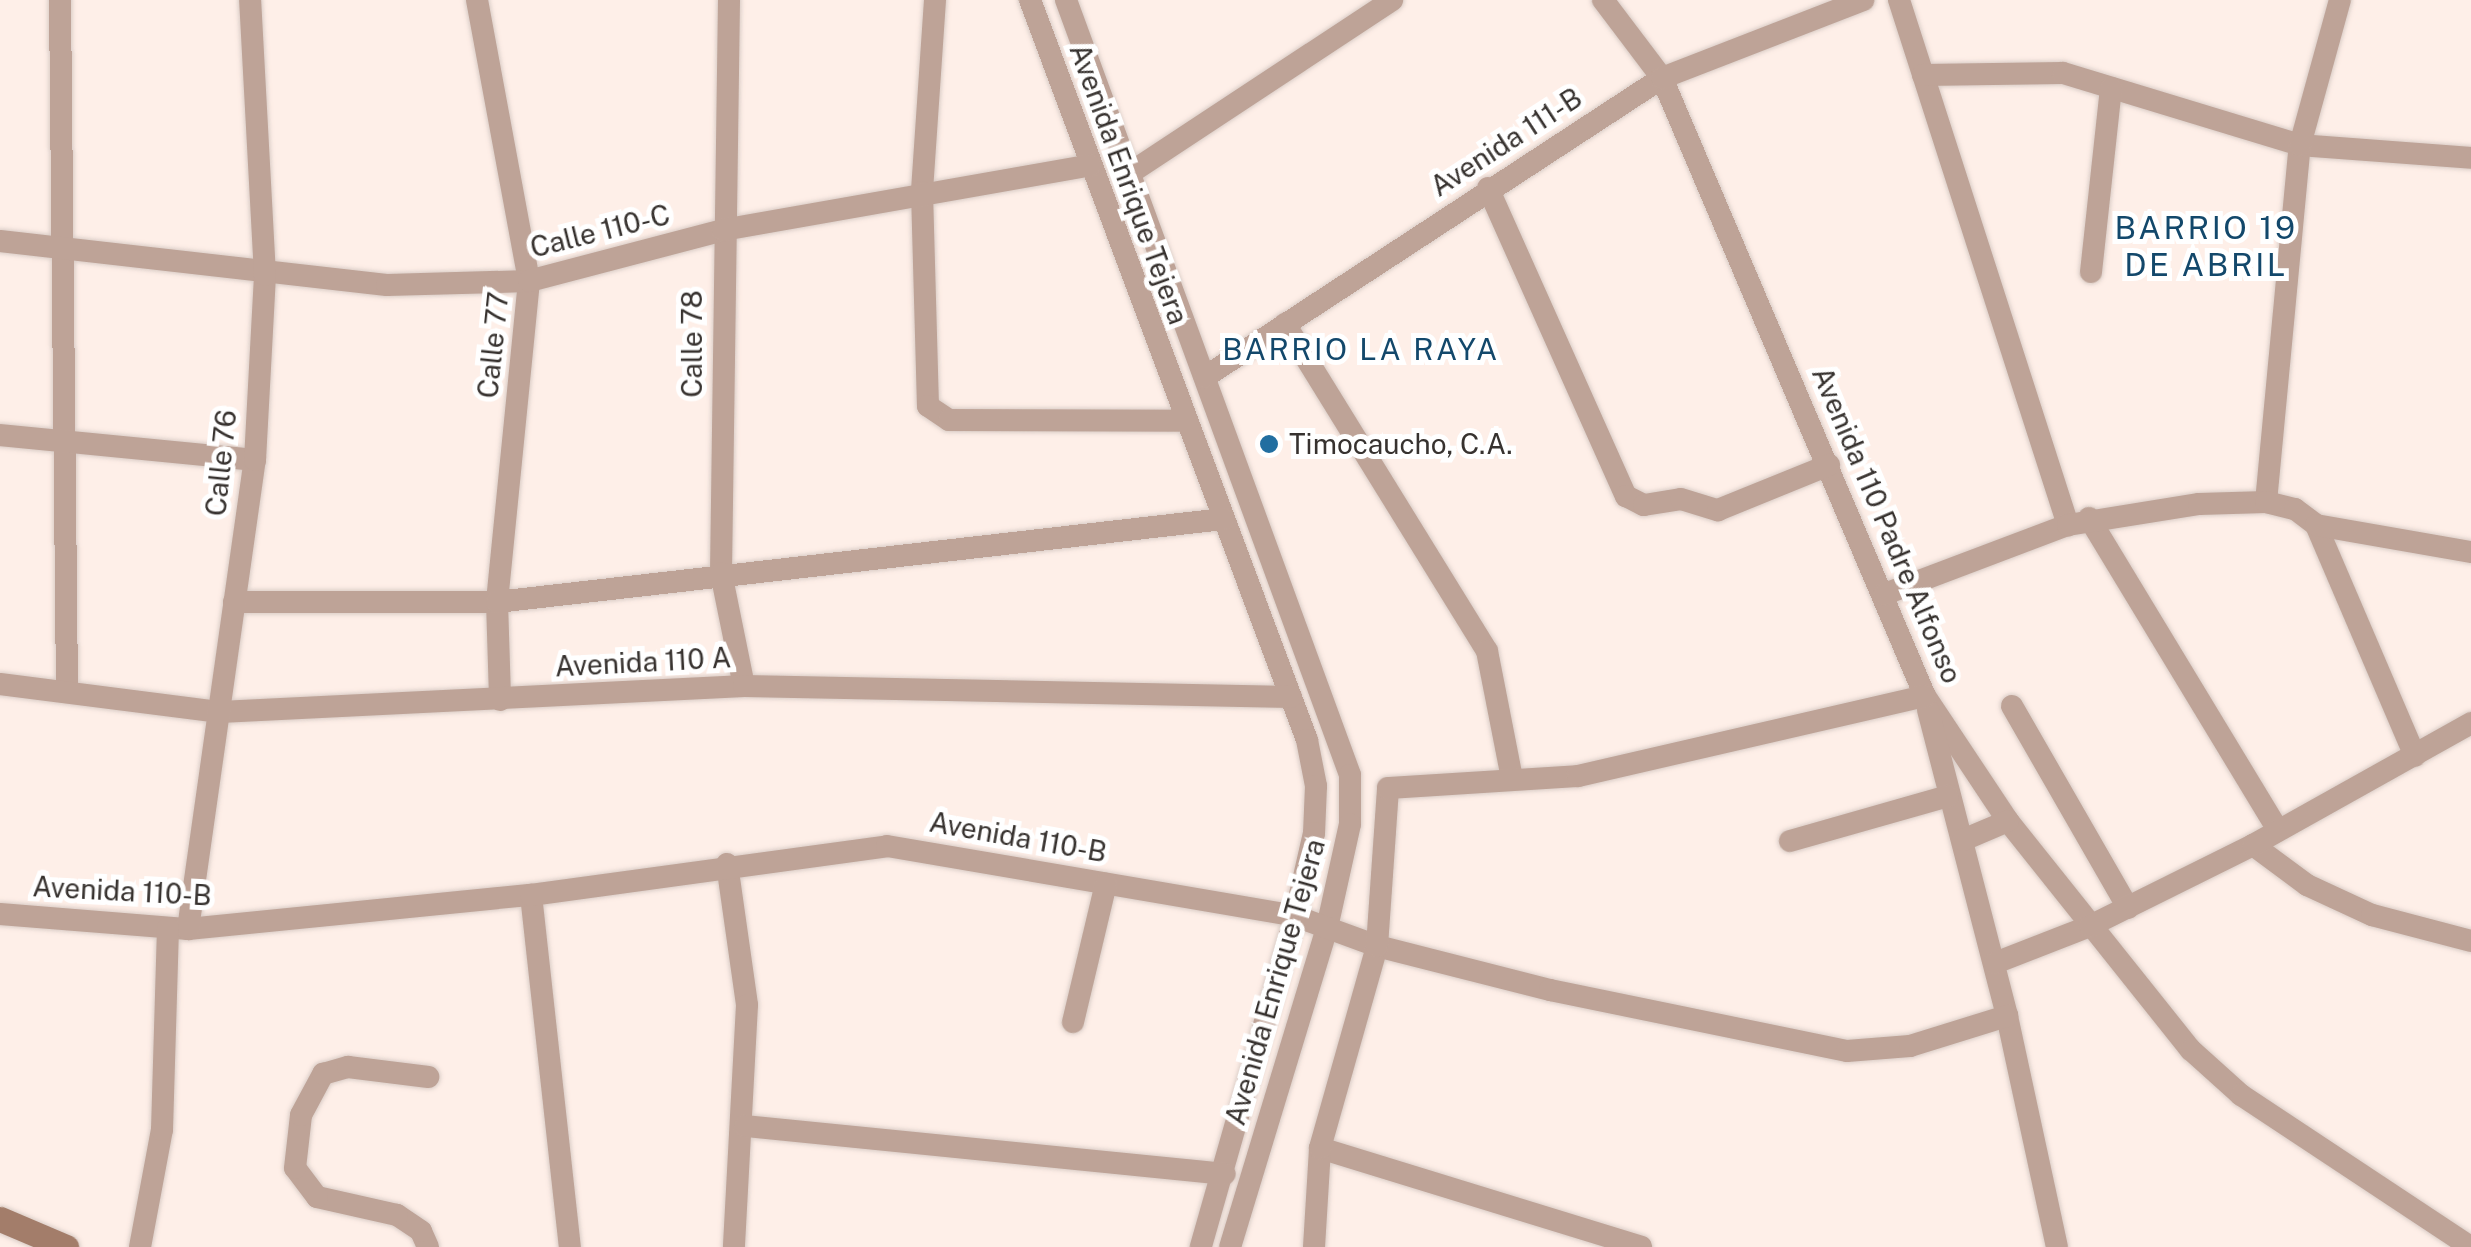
<!DOCTYPE html>
<html>
<head>
<meta charset="utf-8">
<style>
  body { margin:0 }
  #map { position:relative; width:2471px; height:1247px; overflow:hidden; background:#feefe8; font-family:"Public Sans",sans-serif }
  div>[style] { position:absolute }
  .roads { filter:drop-shadow(0 0 2px #dacdc7) drop-shadow(0 0 2px #dacdc7) }
  .minor>* { height:22px; margin:-11px; padding:0 11px; transform-origin:11px; border-radius:11px; background:#bea397 }
  .secondary>* { height:25px; margin:-12.5px; padding:0 12.5px; transform-origin:12.5px; border-radius:12.5px; background:#a37d6a }
  .dots>* { width:28px; height:28px; translate:-50% -50%; box-sizing:border-box; border:5px solid #fff; border-radius:50% }
  span { translate:-50% -50%; white-space:nowrap; text-align:center; line-height:1.15; -webkit-text-stroke:10px #fff; paint-order:stroke }
  .street-label { font-size:28px; color:#37322f }
  .poi-label { font-size:28px; color:#37322f }
  .left { translate:0 -50%; text-align:left }
  .neighbourhood-label { font-size:30px; color:#13486b; letter-spacing:2.5px }
  .quarter-label { font-size:32px; color:#13486b; letter-spacing:2.5px }
</style>
</head>
<body>
<div id="map">
  <div class="roads">
    <div class="minor">
      <div style="left:60px;top:0;width:692px;rotate:89.42deg"></div>
      <div style="left:477px;top:0;width:286px;rotate:79.5deg"></div>
      <div style="left:529px;top:281px;width:323px;rotate:95.7deg"></div>
      <div style="left:497px;top:602px;width:98px;rotate:88.2deg"></div>
      <div style="left:729px;top:0;width:573px;rotate:90.8deg"></div>
      <div style="left:721px;top:573px;width:115px;rotate:78.5deg"></div>
      <div style="left:935px;top:0;width:192px;rotate:93.9deg"></div>
      <div style="left:922px;top:192px;width:214px;rotate:88.4deg"></div>
      <div style="left:928px;top:406px;width:25px;rotate:34deg"></div>
      <div style="left:949px;top:420px;width:234px;rotate:0.2deg"></div>
      <div style="left:1030px;top:0;width:790px;rotate:69.48deg"></div>
      <div style="left:1307px;top:740px;width:47px;rotate:78.9deg"></div>
      <div style="left:1316px;top:786px;width:47px;rotate:92.4deg"></div>
      <div style="left:1314px;top:833px;width:85px;rotate:102.9deg"></div>
      <div style="left:1295px;top:916px;width:344px;rotate:105.9deg"></div>
      <div style="left:1066px;top:0;width:825px;rotate:69.87deg"></div>
      <div style="left:1350px;top:775px;width:49px;rotate:90deg"></div>
      <div style="left:1350px;top:824px;width:107px;rotate:102.5deg"></div>
      <div style="left:1327px;top:928px;width:333px;rotate:106.9deg"></div>
      <div style="left:1603px;top:0;width:98px;rotate:52.9deg"></div>
      <div style="left:1662px;top:78px;width:672px;rotate:66.95deg"></div>
      <div style="left:1925px;top:696px;width:150px;rotate:56.4deg"></div>
      <div style="left:2008px;top:821px;width:293px;rotate:51.4deg"></div>
      <div style="left:2191px;top:1050px;width:67px;rotate:42deg"></div>
      <div style="left:2241px;top:1095px;width:276px;rotate:33.5deg"></div>
      <div style="left:1899px;top:0;width:552px;rotate:72.16deg"></div>
      <div style="left:1923px;top:75px;width:140px;rotate:-0.8deg"></div>
      <div style="left:2063px;top:73px;width:248px;rotate:16.9deg"></div>
      <div style="left:2300px;top:145px;width:171px;rotate:4.3deg"></div>
      <div style="left:1130px;top:173px;width:314px;rotate:-33.4deg"></div>
      <div style="left:1488px;top:188px;width:338px;rotate:65.9deg"></div>
      <div style="left:1626px;top:496px;width:20px;rotate:27deg"></div>
      <div style="left:1644px;top:505px;width:37px;rotate:-9deg"></div>
      <div style="left:1681px;top:499px;width:39px;rotate:17deg"></div>
      <div style="left:1718px;top:510px;width:120px;rotate:-22.1deg"></div>
      <div style="left:0;top:241px;width:389px;rotate:6.5deg"></div>
      <div style="left:387px;top:285px;width:142px;rotate:-1.6deg"></div>
      <div style="left:529px;top:281px;width:201px;rotate:-14.7deg"></div>
      <div style="left:723px;top:230px;width:373px;rotate:-10deg"></div>
      <div style="left:2091px;top:272px;width:185px;rotate:-83.8deg"></div>
      <div style="left:1285px;top:324px;width:384px;rotate:58.3deg"></div>
      <div style="left:1487px;top:651px;width:129px;rotate:78.9deg"></div>
      <div style="left:1205px;top:377px;width:546px;rotate:-33.2deg"></div>
      <div style="left:1662px;top:78px;width:216px;rotate:-21.2deg"></div>
      <div style="left:0;top:435px;width:256px;rotate:5.6deg"></div>
      <div style="left:2266px;top:502px;width:359px;rotate:-84.6deg"></div>
      <div style="left:2300px;top:145px;width:150px;rotate:-74.6deg"></div>
      <div style="left:2089px;top:518px;width:365px;rotate:58.8deg"></div>
      <div style="left:2316px;top:525px;width:251px;rotate:66.8deg"></div>
      <div style="left:1885px;top:594px;width:196px;rotate:-20.7deg"></div>
      <div style="left:2068px;top:525px;width:133px;rotate:-9.1deg"></div>
      <div style="left:2199px;top:504px;width:67px;rotate:-1.7deg"></div>
      <div style="left:2266px;top:502px;width:30px;rotate:14deg"></div>
      <div style="left:2295px;top:509px;width:26px;rotate:37deg"></div>
      <div style="left:2316px;top:525px;width:157px;rotate:9.9deg"></div>
      <div style="left:234px;top:602px;width:263px"></div>
      <div style="left:497px;top:602px;width:731px;rotate:-6.52deg"></div>
      <div style="left:0;top:684px;width:222px;rotate:7.3deg"></div>
      <div style="left:220px;top:712px;width:525px;rotate:-2.84deg"></div>
      <div style="left:744px;top:686px;width:547px;rotate:1.15deg"></div>
      <div style="left:2012px;top:706px;width:233px;rotate:60.1deg"></div>
      <div style="left:1928px;top:710px;width:316px;rotate:75.5deg"></div>
      <div style="left:2007px;top:1016px;width:236px;rotate:77.8deg"></div>
      <div style="left:1963px;top:840px;width:49px;rotate:-22.9deg"></div>
      <div style="left:1790px;top:841px;width:164px;rotate:-15.9deg"></div>
      <div style="left:2253px;top:845px;width:67px;rotate:36.5deg"></div>
      <div style="left:2307px;top:885px;width:72px;rotate:24.8deg"></div>
      <div style="left:2372px;top:915px;width:102px;rotate:14.7deg"></div>
      <div style="left:727px;top:864px;width:142px;rotate:81.9deg"></div>
      <div style="left:747px;top:1005px;width:242px;rotate:93.1deg"></div>
      <div style="left:531px;top:895px;width:354px;rotate:83.7deg"></div>
      <div style="left:0;top:914px;width:189px;rotate:4.6deg"></div>
      <div style="left:188px;top:929px;width:345px;rotate:-5.7deg"></div>
      <div style="left:531px;top:895px;width:359px;rotate:-7.8deg"></div>
      <div style="left:887px;top:846px;width:414px;rotate:9.7deg"></div>
      <div style="left:1295px;top:916px;width:87px;rotate:20.1deg"></div>
      <div style="left:1377px;top:946px;width:179px;rotate:14.3deg"></div>
      <div style="left:1550px;top:990px;width:303px;rotate:11.6deg"></div>
      <div style="left:1847px;top:1051px;width:63px;rotate:-4.5deg"></div>
      <div style="left:1910px;top:1046px;width:102px;rotate:-17.2deg"></div>
      <div style="left:188px;top:929px;width:474px;rotate:-81.9deg"></div>
      <div style="left:255px;top:460px;width:185px;rotate:-86.9deg"></div>
      <div style="left:265px;top:275px;width:275px;rotate:-93.1deg"></div>
      <div style="left:1995px;top:963px;width:102px;rotate:-21.3deg"></div>
      <div style="left:2090px;top:926px;width:182px;rotate:-26.4deg"></div>
      <div style="left:2253px;top:845px;width:250px;rotate:-29.2deg"></div>
      <div style="left:1073px;top:1022px;width:142px;rotate:-76.6deg"></div>
      <div style="left:745px;top:1126px;width:482px;rotate:5.7deg"></div>
      <div style="left:1320px;top:1148px;width:336px;rotate:17.1deg"></div>
      <div style="left:140px;top:1247px;width:119px;rotate:-79.4deg"></div>
      <div style="left:162px;top:1130px;width:202px;rotate:-88.3deg"></div>
      <div style="left:428px;top:1247px;width:17px;rotate:-114deg"></div>
      <div style="left:421px;top:1231px;width:29px;rotate:-146deg"></div>
      <div style="left:397px;top:1215px;width:82px;rotate:-167.3deg"></div>
      <div style="left:317px;top:1197px;width:36px;rotate:-127deg"></div>
      <div style="left:295px;top:1168px;width:53px;rotate:-83.5deg"></div>
      <div style="left:301px;top:1115px;width:47px;rotate:-61.8deg"></div>
      <div style="left:323px;top:1074px;width:26px;rotate:-16deg"></div>
      <div style="left:348px;top:1067px;width:81px;rotate:7.1deg"></div>
      <div style="left:1314px;top:1247px;width:99px;rotate:-86.5deg"></div>
      <div style="left:1320px;top:1148px;width:210px;rotate:-74.2deg"></div>
      <div style="left:1377px;top:946px;width:158px;rotate:-86deg"></div>
      <div style="left:1388px;top:788px;width:190px;rotate:-3.6deg"></div>
      <div style="left:1578px;top:776px;width:356px;rotate:-13deg"></div>
    </div>
    <div class="secondary">
      <div style="left:0;top:1219px;width:72px;rotate:23deg"></div>
    </div>
  </div>
  <div class="dots">
    <div style="left:1269px;top:444px;background:#216ea0"></div>
  </div>
  <div class="street-label">
    <span style="left:1506px;top:142px;rotate:-33deg">Avenida 111-B</span>
    <span style="left:1129px;top:184px;rotate:70deg">Avenida Enrique Tejera</span>
    <span style="left:600px;top:231px;rotate:-14deg">Calle 110-C</span>
    <span style="left:692px;top:344px;rotate:-90deg">Calle 78</span>
    <span style="left:493px;top:345px;rotate:-84deg">Calle 77</span>
    <span style="left:221px;top:463px;rotate:-84deg">Calle 76</span>
    <span style="left:1887px;top:525px;rotate:67deg">Avenida 110 Padre Alfonso</span>
    <span style="left:643px;top:662px;rotate:-3deg">Avenida 110 A</span>
    <span style="left:1018px;top:837px;rotate:10deg">Avenida 110-B</span>
    <span style="left:122px;top:891px;rotate:3deg">Avenida 110-B</span>
    <span style="left:1275px;top:982px;rotate:-74deg">Avenida Enrique Tejera</span>
  </div>
  <div class="poi-label">
    <span class="left" style="left:1289px;top:444px">Timocaucho, C.A.</span>
  </div>
  <div class="neighbourhood-label">
    <span style="left:1361px;top:349px">BARRIO LA RAYA</span>
  </div>
  <div class="quarter-label">
    <span style="left:2206px;top:247px">BARRIO 19<br>DE ABRIL</span>
  </div>
</div>
</body>
</html>
